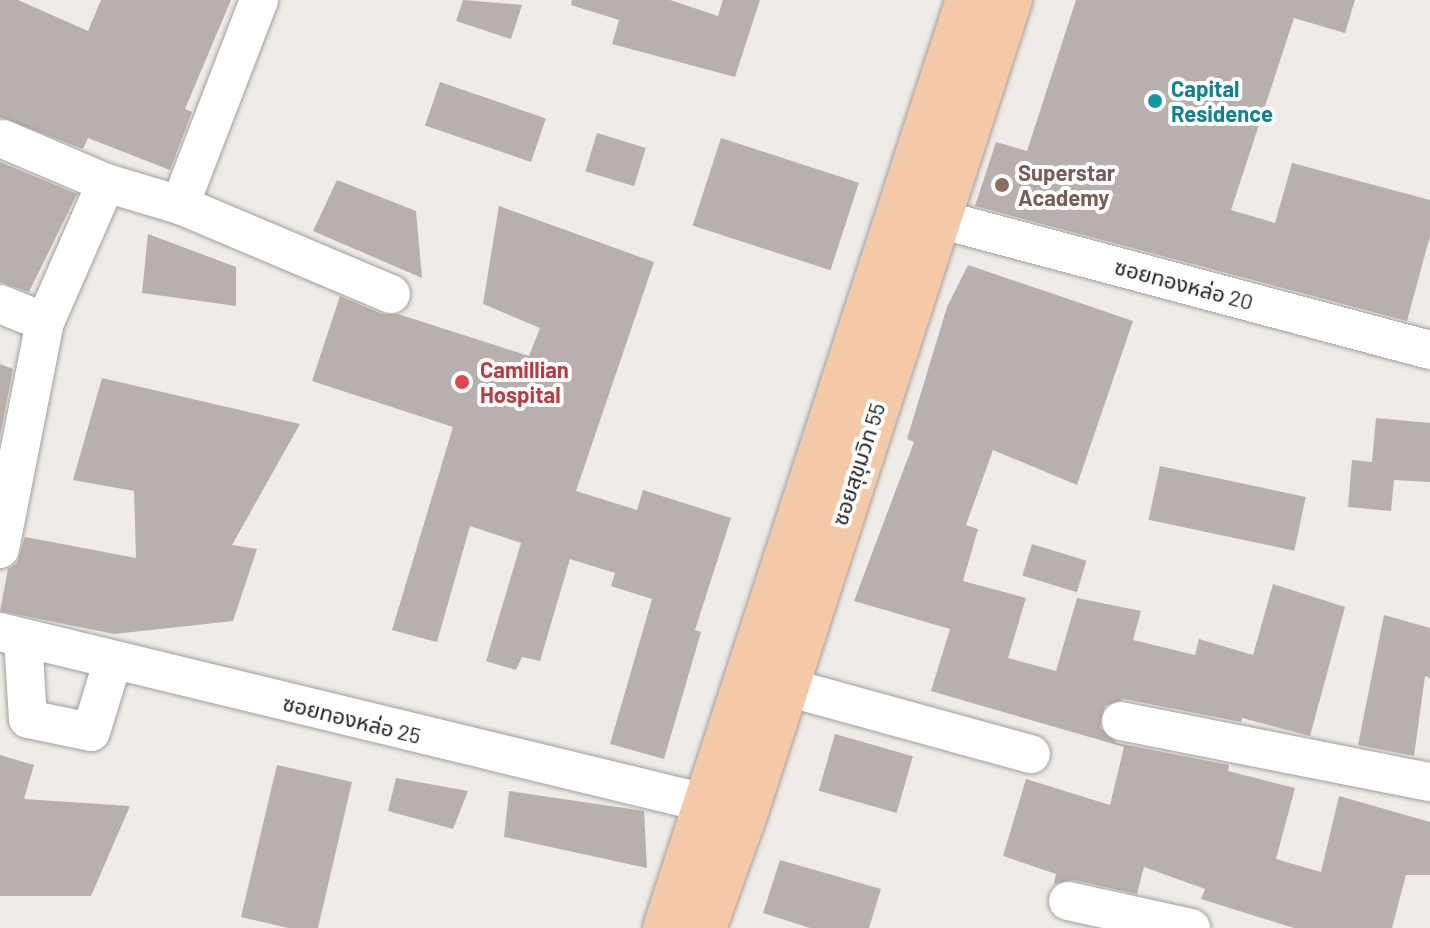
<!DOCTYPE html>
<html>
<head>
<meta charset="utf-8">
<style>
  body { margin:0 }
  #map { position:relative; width:1430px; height:928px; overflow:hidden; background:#efebe6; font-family:Barlow,"Noto Sans Thai",sans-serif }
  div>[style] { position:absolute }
  .building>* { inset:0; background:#b8b0ac; transform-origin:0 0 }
  .roads { filter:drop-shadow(0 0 2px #a0a0a0) drop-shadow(0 0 2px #a0a0a0) }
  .minor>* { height:38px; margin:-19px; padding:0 19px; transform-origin:19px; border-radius:19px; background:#fff }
  .major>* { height:44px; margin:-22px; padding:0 22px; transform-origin:22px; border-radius:22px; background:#f3c9a8 }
  .dots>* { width:22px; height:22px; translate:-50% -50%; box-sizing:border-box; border:4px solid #fff; border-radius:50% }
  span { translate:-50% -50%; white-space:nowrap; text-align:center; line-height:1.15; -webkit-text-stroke:8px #fff; paint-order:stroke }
  .culture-label { font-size:22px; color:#0d838f; font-weight:700 }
  .left { translate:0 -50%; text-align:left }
  .education-label { font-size:22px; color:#785e54; font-weight:700 }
  .street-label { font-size:22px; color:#1f1f1f }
  .health-label { font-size:22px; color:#be3a42; font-weight:700 }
</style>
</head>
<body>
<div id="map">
  <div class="building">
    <div style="clip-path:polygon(0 0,18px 0,88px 31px,101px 0,231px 0,185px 109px,192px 112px,170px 170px,88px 138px,83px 149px,0 117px)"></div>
    <div style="clip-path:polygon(463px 0,522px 5px,511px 39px,456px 21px)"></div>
    <div style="clip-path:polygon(572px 0,670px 0,718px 16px,723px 0,760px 0,735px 77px,612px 44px,619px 20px,571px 5px)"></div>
    <div style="clip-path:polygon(1076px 0,1355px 0,1345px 33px,1294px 18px,1231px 210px,1275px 223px,1292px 163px,1430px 200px,1430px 236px,1407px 321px,975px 206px,996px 142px,1027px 151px)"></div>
    <div style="left:440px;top:82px;width:112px;height:46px;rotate:19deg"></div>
    <div style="left:597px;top:133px;width:51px;height:40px;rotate:17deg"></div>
    <div style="left:721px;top:138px;width:145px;height:92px;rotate:18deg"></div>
    <div style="clip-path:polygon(0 162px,77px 194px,29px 292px,0 282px)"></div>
    <div style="clip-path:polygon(337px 180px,416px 211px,422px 278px,313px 231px)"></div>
    <div style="clip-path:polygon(499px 206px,654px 262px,576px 491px,637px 510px,643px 490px,731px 518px,695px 630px,701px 632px,664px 759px,610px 744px,652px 599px,611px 586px,615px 573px,570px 559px,540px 661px,522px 657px,516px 670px,486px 661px,521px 543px,470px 526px,437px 642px,392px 630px,453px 427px,312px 381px,340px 296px,382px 314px,398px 314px,529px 356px,540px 328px,483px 304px)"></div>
    <div style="clip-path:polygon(148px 234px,236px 267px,236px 306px,142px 293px)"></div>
    <div style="clip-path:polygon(968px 265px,1133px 321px,1077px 485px,993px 450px,966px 525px,978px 529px,963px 581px,1026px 598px,1008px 658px,1056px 671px,1077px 598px,1141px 611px,1133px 640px,1195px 655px,1199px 639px,1253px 655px,1273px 584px,1345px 607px,1310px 736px,1242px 718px,1241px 722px,1124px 699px,1105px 706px,1100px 727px,1117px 743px,1229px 765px,1228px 771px,1295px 788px,1276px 859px,1321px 872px,1339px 796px,1430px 822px,1430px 875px,1406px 875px,1392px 928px,1294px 928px,1201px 899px,1205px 889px,1144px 867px,1137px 894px,1073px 880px,1054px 884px,1056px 874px,1003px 856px,1026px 779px,1110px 805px,1124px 747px,931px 691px,950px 629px,854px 601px,914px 442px,907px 439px,947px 307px)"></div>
    <div style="clip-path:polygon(0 364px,13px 369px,0 436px)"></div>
    <div style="clip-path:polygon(102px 378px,300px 424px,232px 545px,257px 549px,233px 621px,114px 634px,0 611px,8px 569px,17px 563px,25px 537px,136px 558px,134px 491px,73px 480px)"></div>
    <div style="clip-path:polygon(1376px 418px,1430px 423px,1430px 482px,1394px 480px,1391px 511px,1348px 507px,1352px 460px,1372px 462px)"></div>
    <div style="left:1160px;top:466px;width:149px;height:55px;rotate:12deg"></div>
    <div style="left:1032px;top:544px;width:57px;height:33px;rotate:17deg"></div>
    <div style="clip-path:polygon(1384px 615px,1430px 628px,1430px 678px,1425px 676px,1414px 756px,1358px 745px)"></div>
    <div style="left:835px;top:734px;width:81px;height:59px;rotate:16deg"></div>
    <div style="clip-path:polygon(0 755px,34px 765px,24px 799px,130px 806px,91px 896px,0 896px)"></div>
    <div style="clip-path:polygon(277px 765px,352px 782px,318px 928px,288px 928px,241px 917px)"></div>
    <div style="clip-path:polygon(396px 778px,468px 791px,453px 829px,388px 811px)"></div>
    <div style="clip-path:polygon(509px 791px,644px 811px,647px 868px,504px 837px)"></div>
    <div style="clip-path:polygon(780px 860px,881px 889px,869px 928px,810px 928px,763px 913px)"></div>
  </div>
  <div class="roads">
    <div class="minor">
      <div style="left:3px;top:139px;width:112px;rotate:23.1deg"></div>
      <div style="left:180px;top:205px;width:229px;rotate:22.9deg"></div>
      <div style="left:939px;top:219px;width:508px;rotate:14.94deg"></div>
      <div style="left:0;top:304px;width:48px;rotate:21.8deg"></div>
      <div style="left:0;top:549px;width:231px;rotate:-78.8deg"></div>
      <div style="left:45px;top:322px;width:152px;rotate:-66.3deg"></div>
      <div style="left:106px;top:183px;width:77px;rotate:16.6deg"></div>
      <div style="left:180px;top:205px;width:220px;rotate:-68.9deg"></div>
      <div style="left:0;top:632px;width:725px;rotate:13.63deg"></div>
      <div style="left:23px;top:638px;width:81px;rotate:86.5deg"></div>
      <div style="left:28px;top:719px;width:64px;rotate:11.7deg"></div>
      <div style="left:91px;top:732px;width:75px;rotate:-73deg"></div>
      <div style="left:787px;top:687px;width:253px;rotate:15.4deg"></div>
      <div style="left:1121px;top:721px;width:315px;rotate:11.2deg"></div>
      <div style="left:1068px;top:901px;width:126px;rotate:12.4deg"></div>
    </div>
    <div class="major">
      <div style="left:665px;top:928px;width:976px;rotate:-71.92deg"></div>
      <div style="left:704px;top:928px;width:120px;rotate:-70.1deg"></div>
      <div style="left:745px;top:815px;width:857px;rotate:-71.99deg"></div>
    </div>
  </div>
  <div class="dots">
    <div style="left:1155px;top:101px;background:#0f9aa8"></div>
    <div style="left:1002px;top:185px;background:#8d6e63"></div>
    <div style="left:462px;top:382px;background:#e0444e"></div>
  </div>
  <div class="culture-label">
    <span class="left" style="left:1171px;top:101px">Capital<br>Residence</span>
  </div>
  <div class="education-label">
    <span class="left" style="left:1018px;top:185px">Superstar<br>Academy</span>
  </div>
  <div class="street-label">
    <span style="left:1184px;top:284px;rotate:15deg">ซอยทองหล่อ 20</span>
    <span style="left:858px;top:464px;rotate:-72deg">ซอยสุขุมวิท 55</span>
    <span style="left:352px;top:719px;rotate:14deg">ซอยทองหล่อ 25</span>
  </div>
  <div class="health-label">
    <span class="left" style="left:480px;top:382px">Camillian<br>Hospital</span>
  </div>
</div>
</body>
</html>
